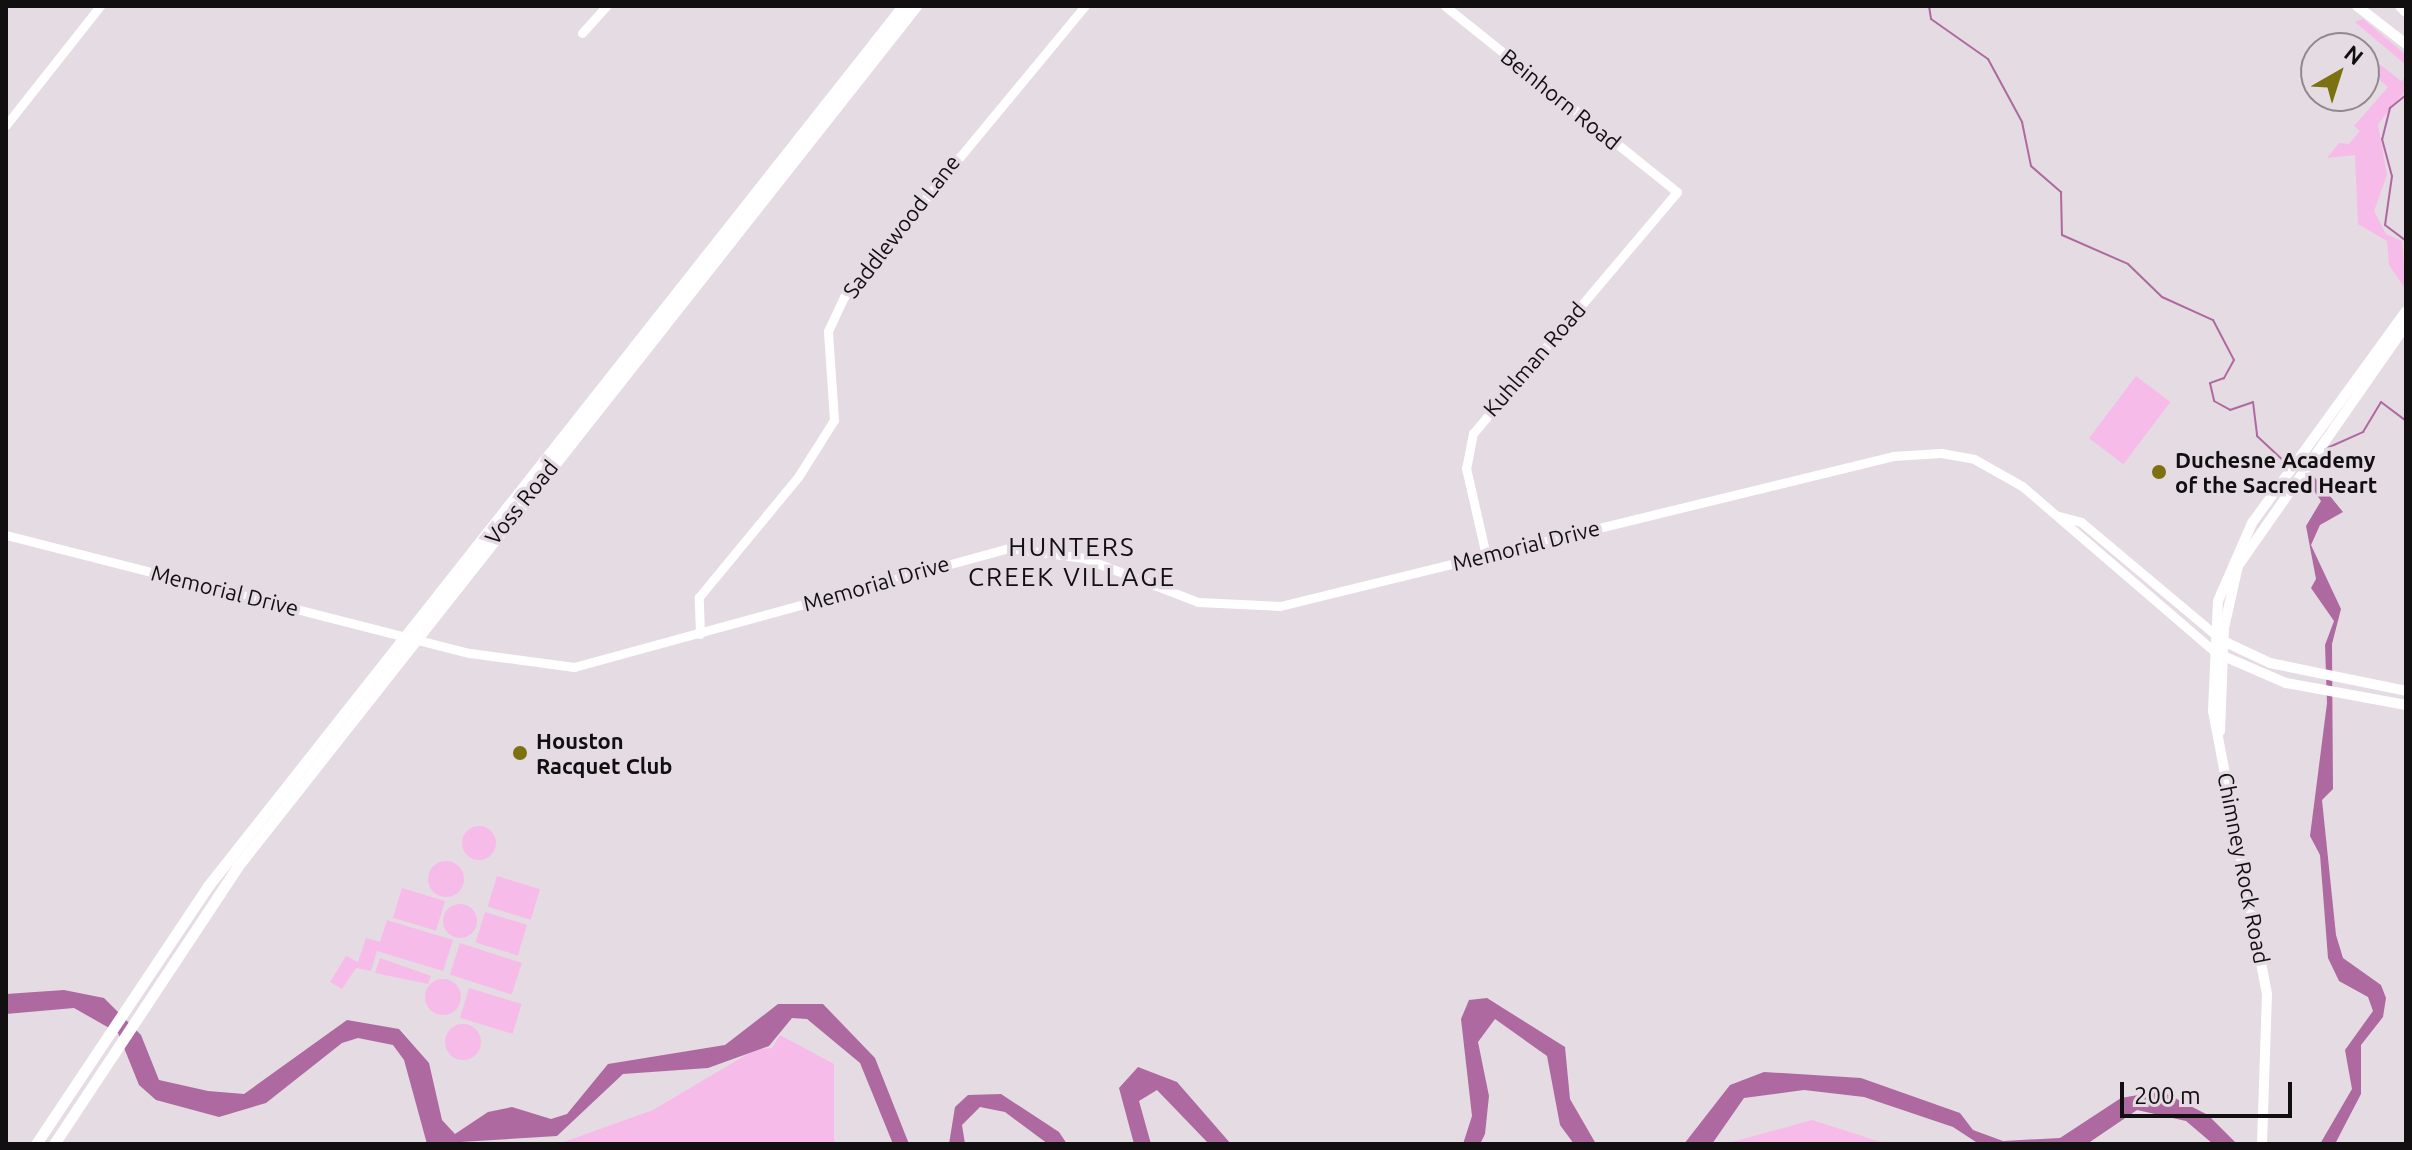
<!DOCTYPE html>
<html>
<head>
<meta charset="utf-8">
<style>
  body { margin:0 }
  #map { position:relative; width:2412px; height:1150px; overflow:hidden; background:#e5dbe2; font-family:Ubuntu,sans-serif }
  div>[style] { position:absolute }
  .green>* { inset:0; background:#f7bbea; transform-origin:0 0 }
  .round { border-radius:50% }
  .water>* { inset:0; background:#ae69a1 }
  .stream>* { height:2px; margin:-1px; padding:0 1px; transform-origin:1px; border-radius:1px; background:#ae69a1 }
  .tertiary>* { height:9px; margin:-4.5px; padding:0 4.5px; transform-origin:4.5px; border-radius:4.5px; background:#fff }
  .secondary>* { height:10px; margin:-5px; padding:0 5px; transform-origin:5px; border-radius:5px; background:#fff }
  .primary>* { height:11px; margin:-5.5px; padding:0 5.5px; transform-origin:5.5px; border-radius:5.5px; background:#fff }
  .motorway>* { height:12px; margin:-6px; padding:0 6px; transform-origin:6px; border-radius:6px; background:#fff }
  .dots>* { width:22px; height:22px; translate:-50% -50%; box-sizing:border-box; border:4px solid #e5dbe2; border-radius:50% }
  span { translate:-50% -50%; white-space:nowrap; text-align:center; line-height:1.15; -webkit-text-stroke:7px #e5dbe2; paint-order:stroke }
  .street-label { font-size:22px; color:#120f11 }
  .poi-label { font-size:22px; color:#120f11; font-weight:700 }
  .left { translate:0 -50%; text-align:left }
  .quarter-label { font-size:26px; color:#120f11; letter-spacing:2px }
  .frame { position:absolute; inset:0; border:8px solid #120f11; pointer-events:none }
  .north { position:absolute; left:2300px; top:32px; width:80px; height:80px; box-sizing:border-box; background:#e5dbe2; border:2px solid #91898e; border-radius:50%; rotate:39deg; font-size:22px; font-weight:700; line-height:32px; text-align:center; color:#120f11 }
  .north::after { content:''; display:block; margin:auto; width:28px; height:36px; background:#7b7111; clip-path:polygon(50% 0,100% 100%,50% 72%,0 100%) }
  .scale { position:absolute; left:2120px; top:1082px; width:172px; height:36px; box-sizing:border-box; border:4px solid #120f11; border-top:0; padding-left:10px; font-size:24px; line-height:28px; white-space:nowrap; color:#120f11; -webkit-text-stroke:6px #e5dbe2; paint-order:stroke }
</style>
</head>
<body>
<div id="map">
  <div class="green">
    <div style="clip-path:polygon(2363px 19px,2406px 55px,2406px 65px,2355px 22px)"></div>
    <div style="clip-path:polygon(2378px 63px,2401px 81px,2406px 77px,2406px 90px,2378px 124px,2387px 175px,2374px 211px,2386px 234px,2402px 241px,2406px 290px,2389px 265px,2387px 241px,2358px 224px,2355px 155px,2327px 158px,2339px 143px,2349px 144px,2360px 131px,2354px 126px,2388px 87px,2371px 73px)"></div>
    <div style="left:2136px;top:376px;width:43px;height:78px;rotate:37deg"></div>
    <div class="round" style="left:462px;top:826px;width:34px;height:34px"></div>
    <div class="round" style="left:428px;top:861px;width:36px;height:36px"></div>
    <div style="left:497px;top:876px;width:45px;height:32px;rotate:17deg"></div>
    <div style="left:402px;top:888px;width:45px;height:31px;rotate:17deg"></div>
    <div class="round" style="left:443px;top:904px;width:34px;height:34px"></div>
    <div style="left:485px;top:912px;width:44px;height:32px;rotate:17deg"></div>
    <div style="clip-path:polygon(387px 920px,453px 940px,443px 971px,377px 951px,371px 971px,356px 968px,342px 989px,330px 982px,346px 956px,358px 962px,366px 938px,380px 942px)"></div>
    <div style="left:460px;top:943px;width:65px;height:33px;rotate:18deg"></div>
    <div style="clip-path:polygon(380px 958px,431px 976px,428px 984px,375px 973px)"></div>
    <div class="round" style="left:425px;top:979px;width:36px;height:36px"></div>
    <div style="left:469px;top:988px;width:55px;height:31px;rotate:17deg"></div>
    <div class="round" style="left:445px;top:1024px;width:36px;height:36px"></div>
    <div style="clip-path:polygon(780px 1035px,834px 1064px,834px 1144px,558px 1144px,653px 1110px,756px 1049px,772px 1048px)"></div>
    <div style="clip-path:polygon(1812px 1120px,1887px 1144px,1725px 1144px)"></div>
  </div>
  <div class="water">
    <div style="clip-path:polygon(2312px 474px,2343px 512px,2320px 525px,2311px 545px,2341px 609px,2332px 644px,2333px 789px,2322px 800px,2336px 935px,2343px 958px,2381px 985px,2386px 998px,2383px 1017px,2361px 1045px,2361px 1094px,2335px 1144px,2320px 1144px,2352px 1089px,2345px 1050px,2373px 1011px,2368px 997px,2339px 981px,2328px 958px,2320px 855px,2310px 836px,2327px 703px,2325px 645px,2334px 621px,2311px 588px,2316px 579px,2306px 526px,2321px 501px,2306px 479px)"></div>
    <div style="clip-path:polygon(64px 990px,104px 998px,141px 1035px,159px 1080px,208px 1091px,244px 1094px,347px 1020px,399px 1029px,429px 1063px,442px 1120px,455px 1134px,488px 1112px,512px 1107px,551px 1119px,567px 1114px,608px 1064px,725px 1045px,778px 1004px,823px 1004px,875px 1058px,909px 1144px,893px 1144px,860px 1063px,807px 1019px,792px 1018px,769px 1046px,708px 1068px,623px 1074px,557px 1136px,427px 1144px,404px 1060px,393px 1045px,358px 1038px,342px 1043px,266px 1103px,219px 1117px,156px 1100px,139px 1085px,118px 1033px,74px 1008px,6px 1014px,6px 994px)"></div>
    <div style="clip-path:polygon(1487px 998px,1565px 1047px,1570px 1099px,1596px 1144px,1574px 1144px,1560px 1125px,1547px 1056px,1495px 1019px,1478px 1042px,1489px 1096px,1485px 1134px,1480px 1144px,1463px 1144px,1472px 1116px,1461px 1019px,1469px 1000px)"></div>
    <div style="clip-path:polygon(1138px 1067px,1177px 1082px,1231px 1144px,1209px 1144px,1157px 1090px,1139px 1101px,1151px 1144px,1134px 1144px,1119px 1088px)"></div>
    <div style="clip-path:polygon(1764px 1072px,1861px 1078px,1960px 1113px,1973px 1130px,2003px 1141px,2060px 1138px,2121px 1098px,2161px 1091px,2208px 1115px,2237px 1144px,2213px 1144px,2186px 1121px,2137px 1110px,2087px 1144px,1979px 1144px,1953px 1127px,1864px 1097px,1804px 1090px,1744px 1098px,1712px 1144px,1684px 1144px,1730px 1085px)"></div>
    <div style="clip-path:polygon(1001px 1094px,1059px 1132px,1067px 1144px,1048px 1144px,1005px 1112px,980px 1107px,962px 1125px,965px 1144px,949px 1144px,955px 1107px,968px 1095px)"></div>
  </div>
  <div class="stream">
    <div style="left:1929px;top:6px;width:13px;rotate:81deg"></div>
    <div style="left:1931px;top:19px;width:70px;rotate:35.1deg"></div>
    <div style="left:1988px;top:59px;width:72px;rotate:61.6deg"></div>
    <div style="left:2022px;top:122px;width:45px;rotate:78.4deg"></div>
    <div style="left:2031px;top:166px;width:40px;rotate:41deg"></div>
    <div style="left:2061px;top:192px;width:43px;rotate:88.7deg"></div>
    <div style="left:2062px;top:235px;width:72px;rotate:23.7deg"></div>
    <div style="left:2128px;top:264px;width:47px;rotate:44.1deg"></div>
    <div style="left:2162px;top:297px;width:56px;rotate:24.3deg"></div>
    <div style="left:2213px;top:320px;width:45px;rotate:62.3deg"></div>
    <div style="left:2234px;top:360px;width:21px;rotate:119deg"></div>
    <div style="left:2224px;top:378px;width:15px;rotate:160deg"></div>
    <div style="left:2210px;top:383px;width:18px;rotate:77deg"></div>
    <div style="left:2214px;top:401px;width:18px;rotate:29deg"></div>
    <div style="left:2230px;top:410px;width:24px;rotate:-19deg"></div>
    <div style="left:2253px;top:402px;width:34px;rotate:83deg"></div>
    <div style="left:2257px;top:436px;width:41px;rotate:43deg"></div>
    <div style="left:2406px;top:95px;width:21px;rotate:141deg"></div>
    <div style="left:2390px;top:108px;width:32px;rotate:104deg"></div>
    <div style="left:2382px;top:139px;width:38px;rotate:75deg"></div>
    <div style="left:2392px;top:176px;width:49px;rotate:98.1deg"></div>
    <div style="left:2385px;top:225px;width:26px;rotate:37deg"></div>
    <div style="left:2325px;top:449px;width:42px;rotate:-24.1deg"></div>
    <div style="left:2363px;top:432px;width:35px;rotate:-59deg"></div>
    <div style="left:2381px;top:402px;width:31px;rotate:37deg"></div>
  </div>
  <div class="tertiary">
    <div style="left:1445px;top:6px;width:297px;rotate:38.7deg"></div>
    <div style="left:1677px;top:192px;width:316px;rotate:130.2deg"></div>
    <div style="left:1473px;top:433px;width:36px;rotate:101deg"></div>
    <div style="left:1466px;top:468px;width:89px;rotate:77.1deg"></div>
    <div style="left:582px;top:33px;width:36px;rotate:-48deg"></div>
    <div style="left:6px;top:125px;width:152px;rotate:-51.7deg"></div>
    <div style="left:2059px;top:516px;width:23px;rotate:15deg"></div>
    <div style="left:2081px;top:522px;width:177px;rotate:40deg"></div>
    <div style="left:6px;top:535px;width:479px;rotate:14.3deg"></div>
    <div style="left:470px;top:653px;width:105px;rotate:7.7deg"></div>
    <div style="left:574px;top:667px;width:451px;rotate:-15.3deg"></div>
    <div style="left:1009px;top:548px;width:76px;rotate:7.6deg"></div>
    <div style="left:1084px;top:558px;width:122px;rotate:21.1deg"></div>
    <div style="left:1198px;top:602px;width:82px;rotate:2.8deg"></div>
    <div style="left:1280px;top:606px;width:631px;rotate:-13.75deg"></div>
    <div style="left:1893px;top:456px;width:48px;rotate:-3.6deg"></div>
    <div style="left:1941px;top:453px;width:34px;rotate:10deg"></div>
    <div style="left:1974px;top:459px;width:55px;rotate:29.4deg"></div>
    <div style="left:2022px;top:486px;width:256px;rotate:40.7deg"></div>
    <div style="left:700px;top:634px;width:37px;rotate:-92deg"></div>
    <div style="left:699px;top:597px;width:156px;rotate:-50.5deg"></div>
    <div style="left:798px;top:477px;width:67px;rotate:-57.7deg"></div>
    <div style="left:834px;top:420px;width:89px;rotate:-93.9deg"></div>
    <div style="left:828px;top:331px;width:38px;rotate:-65deg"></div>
    <div style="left:844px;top:297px;width:378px;rotate:-50.4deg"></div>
  </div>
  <div class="secondary">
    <div style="left:2357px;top:6px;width:62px;rotate:37.8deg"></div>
    <div style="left:2221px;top:640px;width:54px;rotate:25.1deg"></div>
    <div style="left:2270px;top:663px;width:139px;rotate:11.6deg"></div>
    <div style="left:2221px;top:655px;width:71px;rotate:23.3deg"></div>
    <div style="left:2286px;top:683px;width:122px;rotate:10.4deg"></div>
    <div style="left:2220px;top:731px;width:103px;rotate:-87.8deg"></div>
    <div style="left:2224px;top:628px;width:64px;rotate:-77.3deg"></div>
    <div style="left:2238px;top:566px;width:294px;rotate:-55.1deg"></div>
    <div style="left:2262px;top:1144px;width:150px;rotate:-88.1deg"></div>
    <div style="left:2267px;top:994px;width:288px;rotate:-100.8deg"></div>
    <div style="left:2213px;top:711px;width:110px;rotate:-87.4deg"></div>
    <div style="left:2218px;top:601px;width:85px;rotate:-66.4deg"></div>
    <div style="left:2252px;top:523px;width:262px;rotate:-54deg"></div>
  </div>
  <div class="primary">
    <div style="left:36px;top:1144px;width:310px;rotate:-56.3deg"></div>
    <div style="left:208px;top:886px;width:1121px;rotate:-51.7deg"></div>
    <div style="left:54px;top:1144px;width:332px;rotate:-56.5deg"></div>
    <div style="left:237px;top:867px;width:1097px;rotate:-51.74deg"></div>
  </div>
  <div class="motorway">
    <div style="left:2401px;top:6px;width:7px;rotate:45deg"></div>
  </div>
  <div class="dots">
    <div style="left:2159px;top:472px;background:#7b7111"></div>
    <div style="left:520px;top:753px;background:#7b7111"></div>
  </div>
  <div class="street-label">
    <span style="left:1561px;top:99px;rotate:39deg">Beinhorn Road</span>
    <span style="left:901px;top:226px;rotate:-52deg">Saddlewood Lane</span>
    <span style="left:1534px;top:359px;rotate:-49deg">Kuhlman Road</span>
    <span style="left:521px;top:502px;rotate:-51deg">Voss Road</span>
    <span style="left:1526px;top:545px;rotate:-14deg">Memorial Drive</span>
    <span style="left:876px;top:583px;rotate:-16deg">Memorial Drive</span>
    <span style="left:225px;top:590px;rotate:14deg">Memorial Drive</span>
    <span style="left:2244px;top:868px;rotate:79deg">Chimney Rock Road</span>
  </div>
  <div class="poi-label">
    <span class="left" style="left:2175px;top:472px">Duchesne Academy<br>of the Sacred Heart</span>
    <span class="left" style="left:536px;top:753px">Houston<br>Racquet Club</span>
  </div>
  <div class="quarter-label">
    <span style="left:1072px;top:562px">HUNTERS<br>CREEK VILLAGE</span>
  </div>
  <div class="frame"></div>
  <div class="north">N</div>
  <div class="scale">200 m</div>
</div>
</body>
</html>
